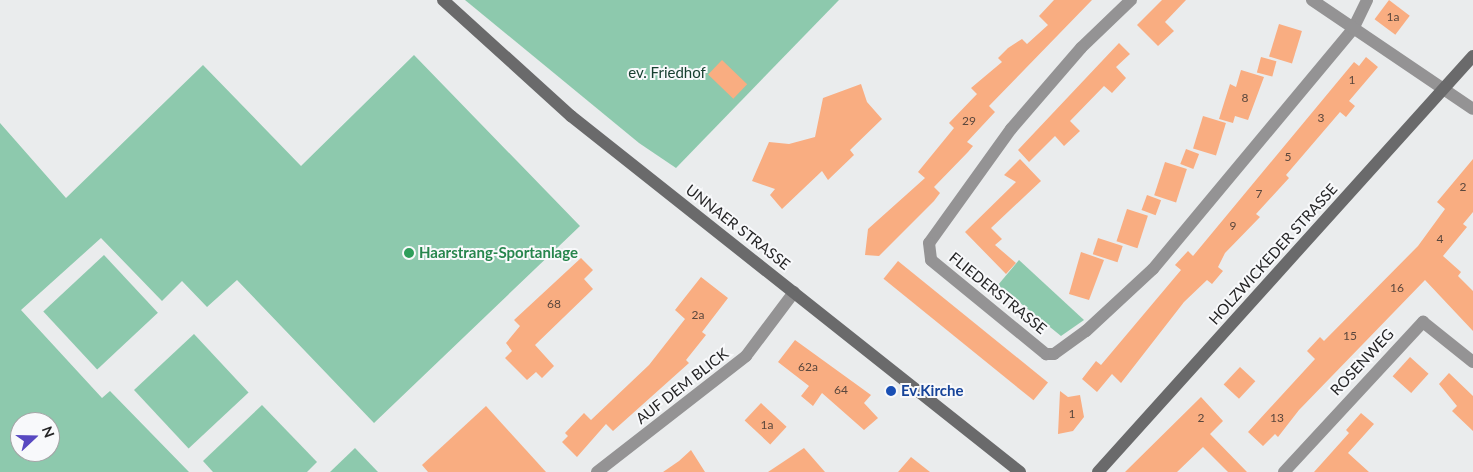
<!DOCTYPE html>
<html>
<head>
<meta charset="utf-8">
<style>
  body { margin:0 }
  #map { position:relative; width:1473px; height:472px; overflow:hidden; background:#eaeced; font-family:Lato,sans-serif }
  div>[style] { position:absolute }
  .green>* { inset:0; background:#8dc9ad; transform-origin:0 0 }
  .building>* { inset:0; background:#f9ad81; transform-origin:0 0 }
  .street>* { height:12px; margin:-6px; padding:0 6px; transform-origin:6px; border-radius:6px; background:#949394 }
  .secondary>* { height:12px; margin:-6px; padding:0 6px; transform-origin:6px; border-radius:6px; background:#6a6a6b }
  .dots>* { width:14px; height:14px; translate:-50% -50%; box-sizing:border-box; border:2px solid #f8f9fb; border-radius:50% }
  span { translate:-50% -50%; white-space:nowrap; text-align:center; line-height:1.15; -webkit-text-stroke:4px #f8f9fb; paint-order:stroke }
  .number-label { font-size:12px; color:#5a473d }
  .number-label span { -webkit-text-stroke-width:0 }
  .park-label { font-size:15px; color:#174030 }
  .street-label { font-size:15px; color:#252526 }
  .leisure-label { font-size:15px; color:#27864d; font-weight:700 }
  .left { translate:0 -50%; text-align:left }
  .transit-label { font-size:15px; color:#164399; font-weight:700 }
  .north { position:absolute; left:10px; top:412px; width:50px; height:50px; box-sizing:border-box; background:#f8f9fb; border:1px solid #a4a4a6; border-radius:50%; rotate:69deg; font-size:14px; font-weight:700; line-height:20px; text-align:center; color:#252526 }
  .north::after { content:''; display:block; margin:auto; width:18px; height:22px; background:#5849c1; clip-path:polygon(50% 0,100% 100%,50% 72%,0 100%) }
</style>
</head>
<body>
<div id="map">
  <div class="green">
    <div style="clip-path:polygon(465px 0,839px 0,676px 168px,639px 143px)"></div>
    <div style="clip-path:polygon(evenodd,414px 55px,580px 226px,374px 423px,237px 280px,207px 307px,182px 281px,162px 301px,101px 238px,21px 310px,102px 398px,110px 391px,189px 472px,0 472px,0 123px,66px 198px,203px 65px,301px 166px,414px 55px,20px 422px,50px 422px,50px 452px,20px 452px,20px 422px)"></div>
    <div style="left:104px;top:255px;width:79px;height:83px;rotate:47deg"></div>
    <div style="clip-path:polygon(1019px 260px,1084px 320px,1061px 336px,998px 285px)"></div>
    <div style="left:194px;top:334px;width:80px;height:82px;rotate:47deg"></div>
    <div style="clip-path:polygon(262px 405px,317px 462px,307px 472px,213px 472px,203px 461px)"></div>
    <div style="clip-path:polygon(355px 448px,378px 472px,330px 472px)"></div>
  </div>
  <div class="building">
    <div style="clip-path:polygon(1054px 0,1092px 0,989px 106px,995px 112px,967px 142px,973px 146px,968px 152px,934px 187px,940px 193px,934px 201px,879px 256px,865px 255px,868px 229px,925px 178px,918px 172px,954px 128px,949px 123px,977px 94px,971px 88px,1002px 62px,998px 58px,1008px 48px,1022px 39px,1027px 44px,1048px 25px,1039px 16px)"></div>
    <div style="clip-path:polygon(1162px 0,1186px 0,1165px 22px,1174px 31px,1158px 46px,1137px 25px)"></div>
    <div style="left:1389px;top:0;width:26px;height:24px;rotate:37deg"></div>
    <div style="left:1279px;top:24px;width:24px;height:34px;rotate:17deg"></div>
    <div style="clip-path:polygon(1119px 43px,1130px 54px,1116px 67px,1126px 78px,1112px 93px,1104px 86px,1070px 121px,1080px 131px,1064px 146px,1055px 136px,1029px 162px,1018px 150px)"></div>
    <div style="left:1261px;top:57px;width:16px;height:16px;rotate:15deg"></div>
    <div style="clip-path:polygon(1366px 57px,1378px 67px,1349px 101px,1355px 106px,1346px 117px,1340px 112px,1286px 175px,1289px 178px,1256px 214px,1260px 217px,1225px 253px,1218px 267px,1223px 271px,1212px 284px,1207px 280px,1184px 302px,1121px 383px,1112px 374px,1097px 392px,1082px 379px,1096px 361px,1101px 365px,1181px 270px,1175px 265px,1188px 251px,1193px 256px,1354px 62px,1359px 66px)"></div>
    <div style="left:722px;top:60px;width:35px;height:20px;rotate:44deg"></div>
    <div style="clip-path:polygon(1241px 70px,1264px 77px,1248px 120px,1235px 116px,1233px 123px,1219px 119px,1230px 84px,1236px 87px)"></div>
    <div style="clip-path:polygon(861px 84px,867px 102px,882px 119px,850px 150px,854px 155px,828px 180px,822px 171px,782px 209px,770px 195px,775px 189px,752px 181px,769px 142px,789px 144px,815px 137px,823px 98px)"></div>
    <div style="left:1203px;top:116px;width:24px;height:34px;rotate:17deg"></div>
    <div style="left:1186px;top:149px;width:14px;height:16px;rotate:21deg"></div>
    <div style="clip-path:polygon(1020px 159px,1041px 181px,991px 228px,1002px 239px,995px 245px,1016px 263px,1006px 274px,965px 232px,1016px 182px,1004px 175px)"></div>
    <div style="clip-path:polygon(1473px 159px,1473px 212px,1463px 224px,1467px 227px,1443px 256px,1461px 272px,1458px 276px,1473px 291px,1473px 331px,1425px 280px,1299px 410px,1278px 437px,1275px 434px,1263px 446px,1248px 432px,1315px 359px,1307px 351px,1320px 337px,1324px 341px,1418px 246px,1445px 209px,1437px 202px)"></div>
    <div style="left:1165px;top:162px;width:23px;height:35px;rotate:18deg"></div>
    <div style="left:1147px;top:195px;width:15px;height:16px;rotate:20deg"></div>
    <div style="left:1127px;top:209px;width:22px;height:34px;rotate:18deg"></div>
    <div style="left:1098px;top:238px;width:26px;height:17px;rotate:18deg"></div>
    <div style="clip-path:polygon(1081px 252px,1104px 260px,1089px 300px,1069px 294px)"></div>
    <div style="clip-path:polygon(581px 258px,593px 270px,584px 279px,593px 289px,535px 345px,554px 366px,542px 378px,536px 372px,527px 380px,505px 358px,512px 351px,506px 343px,520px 326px,514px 320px)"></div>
    <div style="left:898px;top:261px;width:193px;height:23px;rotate:39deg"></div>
    <div style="clip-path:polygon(701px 277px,728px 298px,702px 332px,706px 335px,686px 360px,689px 363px,613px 431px,606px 424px,577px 457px,562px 442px,568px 436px,565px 433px,584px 413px,591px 420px,649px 365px,685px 319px,675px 310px)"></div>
    <div style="clip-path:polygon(795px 340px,871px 395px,864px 403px,878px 418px,864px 430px,822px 393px,813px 406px,801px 396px,809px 386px,778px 362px)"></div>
    <div style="left:1410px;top:357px;width:25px;height:26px;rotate:42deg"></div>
    <div style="left:1240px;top:367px;width:21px;height:24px;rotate:43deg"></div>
    <div style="clip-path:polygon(1449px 373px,1473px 396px,1473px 431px,1452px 411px,1457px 406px,1439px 384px)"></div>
    <div style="clip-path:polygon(1060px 391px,1068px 397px,1080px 395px,1084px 417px,1073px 431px,1058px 434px)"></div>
    <div style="clip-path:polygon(1201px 397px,1223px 421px,1210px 434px,1247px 472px,1228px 472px,1203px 447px,1177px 472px,1125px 472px)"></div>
    <div style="left:761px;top:403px;width:35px;height:24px;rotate:43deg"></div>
    <div style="clip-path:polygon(486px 406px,546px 472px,428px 472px,422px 465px)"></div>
    <div style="clip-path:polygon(1361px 413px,1374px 424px,1348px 453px,1369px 472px,1314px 472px,1349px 433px,1346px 430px)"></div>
    <div style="clip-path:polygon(804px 448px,825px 472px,768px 472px)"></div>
    <div style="clip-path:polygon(691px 450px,705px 472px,663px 472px,679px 461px)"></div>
    <div style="clip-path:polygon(911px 457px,930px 472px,898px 472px)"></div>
  </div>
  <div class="street">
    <div style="left:1131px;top:0;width:69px;rotate:136.2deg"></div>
    <div style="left:1081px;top:48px;width:107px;rotate:130.8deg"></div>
    <div style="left:1011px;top:129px;width:140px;rotate:125.7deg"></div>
    <div style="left:929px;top:243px;width:17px;rotate:83deg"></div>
    <div style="left:931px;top:260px;width:149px;rotate:39.3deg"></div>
    <div style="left:1046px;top:354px;width:8px"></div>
    <div style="left:1054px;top:354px;width:39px;rotate:-36deg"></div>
    <div style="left:1086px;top:331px;width:91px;rotate:-42.8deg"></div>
    <div style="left:1153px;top:269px;width:312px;rotate:-50.2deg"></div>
    <div style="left:1353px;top:29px;width:32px;rotate:-64deg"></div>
    <div style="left:1312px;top:0;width:194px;rotate:34.1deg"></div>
    <div style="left:597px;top:472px;width:189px;rotate:-37.9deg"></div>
    <div style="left:746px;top:356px;width:80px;rotate:-53.1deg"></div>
    <div style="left:1284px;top:472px;width:205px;rotate:-47.2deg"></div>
    <div style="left:1423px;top:322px;width:64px;rotate:38.7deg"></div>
  </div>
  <div class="secondary">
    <div style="left:443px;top:0;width:173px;rotate:42.2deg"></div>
    <div style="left:571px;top:116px;width:573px;rotate:38.41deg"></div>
    <div style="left:1098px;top:472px;width:560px;rotate:-47.97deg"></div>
  </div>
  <div class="dots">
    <div style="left:409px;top:253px;background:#2e9e5b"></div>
    <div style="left:891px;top:391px;background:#1a4fb4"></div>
  </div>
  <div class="number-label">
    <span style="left:1393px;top:17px">1a</span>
    <span style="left:1352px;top:80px">1</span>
    <span style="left:1245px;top:98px">8</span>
    <span style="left:1321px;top:118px">3</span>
    <span style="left:969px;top:121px">29</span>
    <span style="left:1288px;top:157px">5</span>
    <span style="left:1463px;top:187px">2</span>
    <span style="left:1259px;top:194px">7</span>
    <span style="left:1233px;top:226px">9</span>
    <span style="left:1440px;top:239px">4</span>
    <span style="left:1397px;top:288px">16</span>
    <span style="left:554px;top:304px">68</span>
    <span style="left:698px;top:315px">2a</span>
    <span style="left:1350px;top:336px">15</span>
    <span style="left:808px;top:367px">62a</span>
    <span style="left:841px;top:390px">64</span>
    <span style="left:1072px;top:414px">1</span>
    <span style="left:1201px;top:418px">2</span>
    <span style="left:1277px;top:418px">13</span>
    <span style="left:767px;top:425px">1a</span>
  </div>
  <div class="park-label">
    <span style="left:667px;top:73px">ev. Friedhof</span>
  </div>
  <div class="street-label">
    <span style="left:738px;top:227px;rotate:38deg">UNNAER STRASSE</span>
    <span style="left:1273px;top:254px;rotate:-48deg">HOLZWICKEDER STRASSE</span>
    <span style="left:998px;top:293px;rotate:39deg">FLIEDERSTRASSE</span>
    <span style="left:1362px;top:362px;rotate:-47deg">ROSENWEG</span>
    <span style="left:682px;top:386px;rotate:-38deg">AUF DEM BLICK</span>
  </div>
  <div class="leisure-label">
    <span class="left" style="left:419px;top:253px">Haarstrang-Sportanlage</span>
  </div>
  <div class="transit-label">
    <span class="left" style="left:901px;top:391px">Ev.Kirche</span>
  </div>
  <div class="north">N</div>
</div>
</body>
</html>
